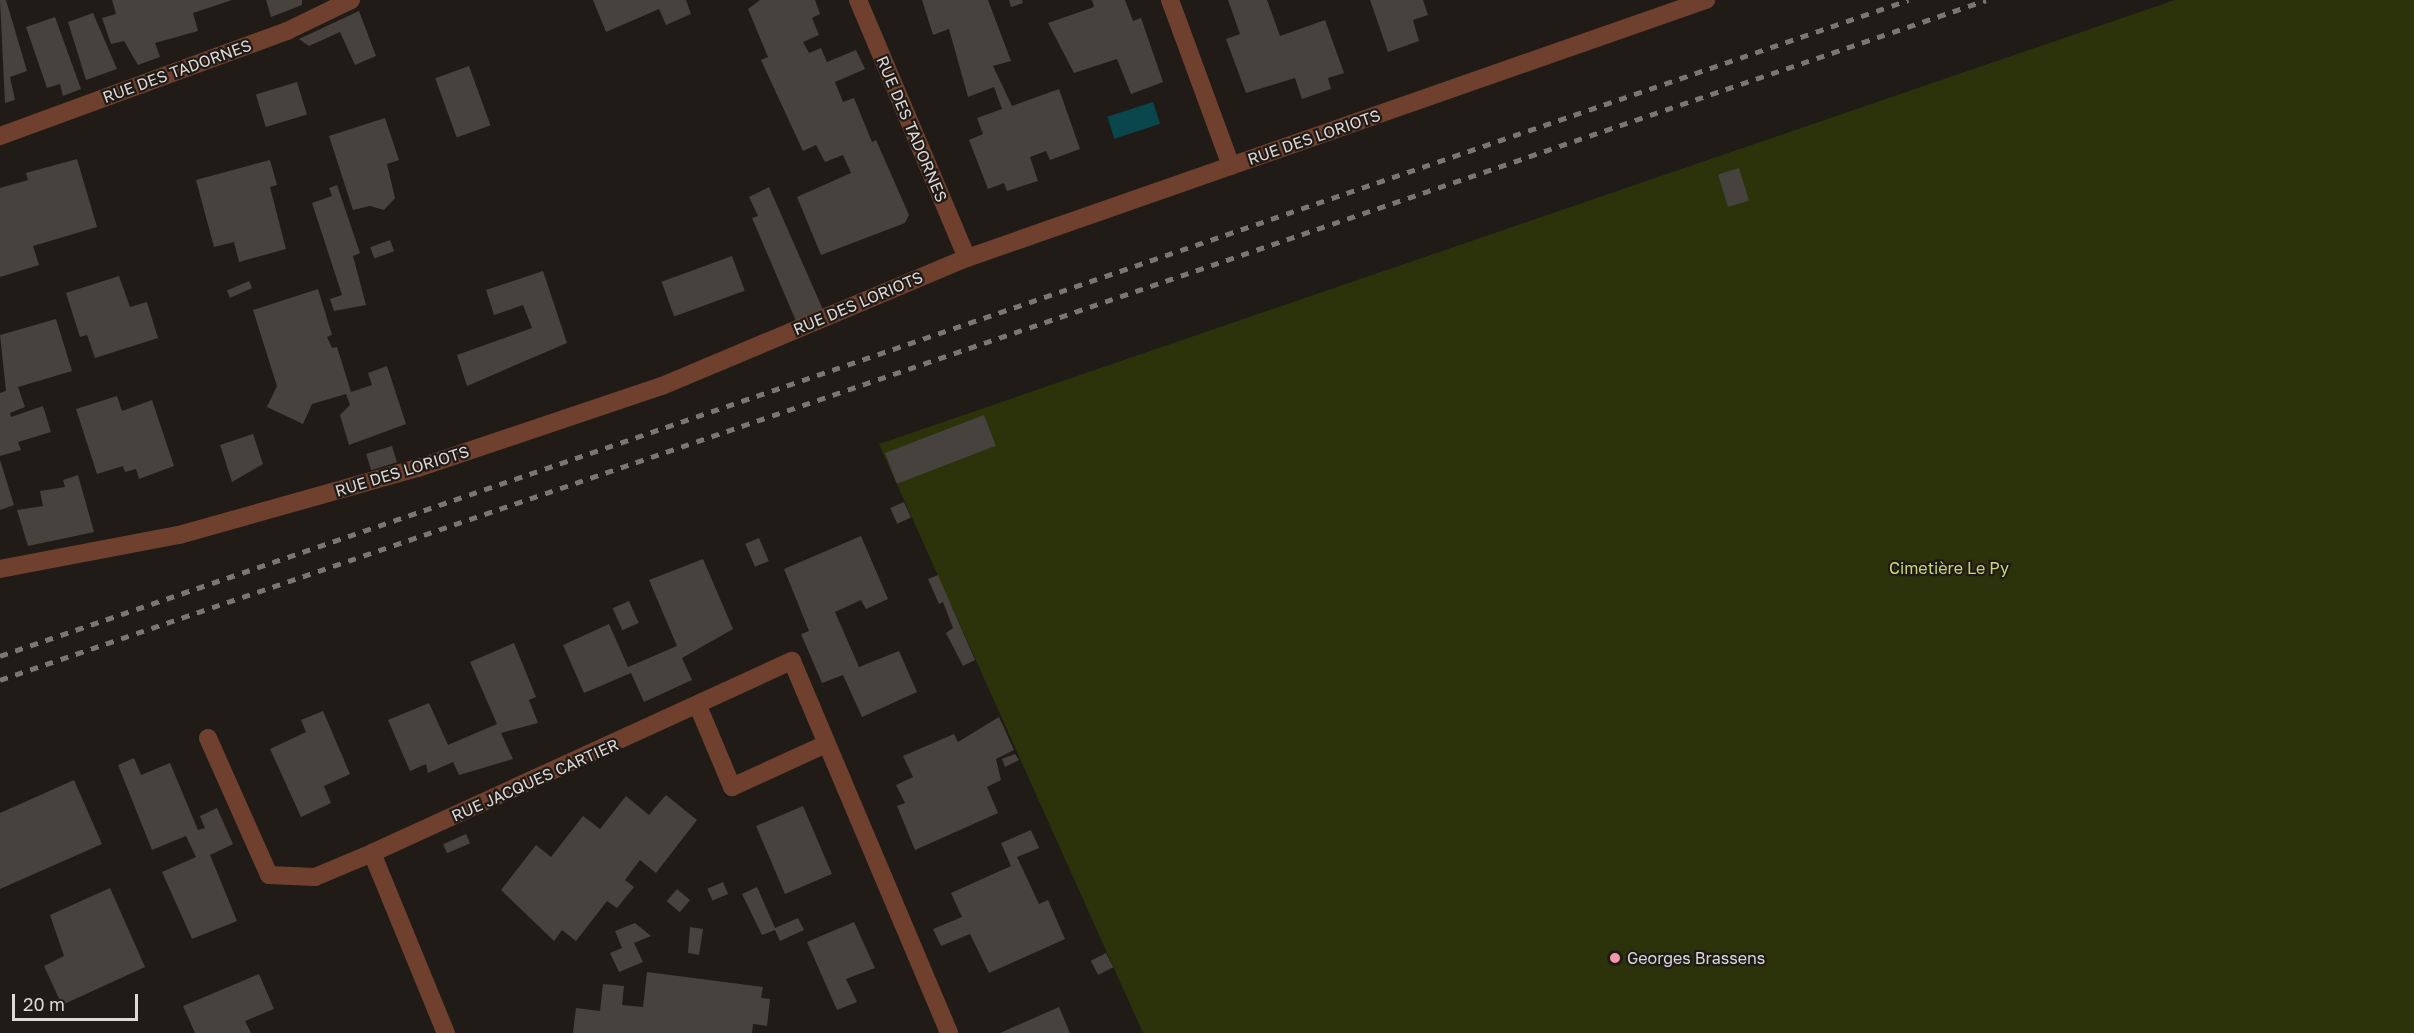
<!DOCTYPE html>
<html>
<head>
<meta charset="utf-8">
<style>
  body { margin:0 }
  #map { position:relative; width:2414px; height:1033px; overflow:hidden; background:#211b18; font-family:"Golos Text",sans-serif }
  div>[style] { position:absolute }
  .green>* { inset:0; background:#2c330b }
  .water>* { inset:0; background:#09474d; transform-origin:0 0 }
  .building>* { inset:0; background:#47423d; transform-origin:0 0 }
  .street>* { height:18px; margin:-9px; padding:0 9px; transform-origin:9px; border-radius:9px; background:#6e402d }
  .rail>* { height:4.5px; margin-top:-2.25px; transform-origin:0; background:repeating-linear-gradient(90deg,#7b7674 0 8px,transparent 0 16px) }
  .dots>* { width:16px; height:16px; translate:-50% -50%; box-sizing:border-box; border:3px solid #211b18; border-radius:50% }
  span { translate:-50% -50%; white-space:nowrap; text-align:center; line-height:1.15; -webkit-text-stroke:4.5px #211b18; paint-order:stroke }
  .street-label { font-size:16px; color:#ddd9d7 }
  .park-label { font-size:16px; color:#c6db77 }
  .poi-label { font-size:16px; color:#ddd9d7 }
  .left { translate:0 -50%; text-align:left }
  .scale { position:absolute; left:12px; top:994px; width:126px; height:27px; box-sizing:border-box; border:3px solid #ddd9d7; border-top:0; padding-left:8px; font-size:18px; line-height:21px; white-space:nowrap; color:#ddd9d7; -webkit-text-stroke:4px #211b18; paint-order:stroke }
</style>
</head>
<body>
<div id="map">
  <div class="green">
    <div style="clip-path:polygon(2175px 0,2414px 0,2414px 1033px,1143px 1033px,879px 444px)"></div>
  </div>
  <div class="water">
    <div style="left:1153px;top:102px;width:23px;height:48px;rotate:72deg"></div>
  </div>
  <div class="building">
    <div style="clip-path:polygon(0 0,6px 0,27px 71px,10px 77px,15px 100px,5px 103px)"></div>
    <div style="clip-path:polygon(112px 0,232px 0,193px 13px,198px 31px,155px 43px,160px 57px,138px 65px,124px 41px,111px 44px,102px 18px,116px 14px)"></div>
    <div style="clip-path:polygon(266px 0,302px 0,302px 5px,271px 17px)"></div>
    <div style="clip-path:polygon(593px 0,686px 0,691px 14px,666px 25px,659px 9px,606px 32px)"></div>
    <div style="clip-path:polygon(760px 0,815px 0,820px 14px,812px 18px,819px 35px,803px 42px,809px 53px,821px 48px,827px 62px,856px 50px,865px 69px,835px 82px,843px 102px,854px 98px,872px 142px,876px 140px,909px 215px,905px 223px,821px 255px,797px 197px,851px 173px,843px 155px,825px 162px,816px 145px,803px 151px,761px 60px,768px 57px,748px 9px)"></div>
    <div style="clip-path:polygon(922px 0,988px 0,1011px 61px,993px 66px,1012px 106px,1059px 89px,1080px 149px,1050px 160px,1046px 151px,1030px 157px,1038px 181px,1007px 191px,1004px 183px,988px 189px,969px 140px,983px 134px,977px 118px,1002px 109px,994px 87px,968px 97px,949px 29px,933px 35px)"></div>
    <div style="clip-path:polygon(1009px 0,1022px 0,1023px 3px,1011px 7px)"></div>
    <div style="clip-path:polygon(1092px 0,1125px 0,1133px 21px,1141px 18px,1163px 82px,1131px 94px,1117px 59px,1074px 73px,1048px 23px,1094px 7px)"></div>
    <div style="clip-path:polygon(1228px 0,1267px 0,1280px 36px,1325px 20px,1344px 73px,1328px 78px,1331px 89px,1302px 99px,1295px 78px,1246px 93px,1226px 39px,1240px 34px)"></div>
    <div style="clip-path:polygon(1370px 0,1423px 0,1428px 15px,1413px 20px,1419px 41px,1388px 52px)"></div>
    <div style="clip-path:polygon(359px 11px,376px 56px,355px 65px,340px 32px,309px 46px,299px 39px)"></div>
    <div style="clip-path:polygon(93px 13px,117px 69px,86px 80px,68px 22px)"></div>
    <div style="clip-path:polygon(55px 17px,81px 89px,63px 96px,60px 84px,47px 88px,26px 27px)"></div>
    <div style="left:469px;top:66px;width:63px;height:36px;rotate:70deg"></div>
    <div style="left:297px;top:82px;width:34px;height:43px;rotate:73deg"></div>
    <div style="clip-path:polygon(385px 118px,399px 160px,387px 164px,395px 198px,384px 210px,370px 206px,353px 210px,329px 136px)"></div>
    <div style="clip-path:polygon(77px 159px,97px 227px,33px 246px,39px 265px,0 277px,0 188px,28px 180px,26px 173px)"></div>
    <div style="clip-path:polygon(270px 160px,277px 185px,270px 187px,286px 249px,239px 262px,234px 242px,214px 247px,196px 180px)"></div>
    <div style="left:1739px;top:168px;width:34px;height:22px;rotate:73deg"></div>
    <div style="clip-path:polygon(337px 185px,360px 253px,353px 256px,366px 305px,334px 311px,330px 299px,342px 295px,312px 203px,332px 196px,329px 188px)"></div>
    <div style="clip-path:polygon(769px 187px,824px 312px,796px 321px,752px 218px,758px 216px,749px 197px)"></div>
    <div style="left:390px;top:240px;width:12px;height:21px;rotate:70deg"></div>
    <div style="left:732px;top:256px;width:37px;height:75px;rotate:70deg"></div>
    <div style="clip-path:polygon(543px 271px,567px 343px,467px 386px,457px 355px,532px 328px,523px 305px,494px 315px,486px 290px)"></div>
    <div style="clip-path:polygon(119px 276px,130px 307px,147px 302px,158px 338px,95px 358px,87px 335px,80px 337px,66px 293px)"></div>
    <div style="left:249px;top:281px;width:8px;height:24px;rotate:67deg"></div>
    <div style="clip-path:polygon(318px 289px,332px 335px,327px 337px,332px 348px,337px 347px,351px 392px,372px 385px,368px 373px,387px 366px,406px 424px,349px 445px,340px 415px,350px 405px,346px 394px,312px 404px,303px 424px,267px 407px,277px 386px,253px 310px)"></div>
    <div style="clip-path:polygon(56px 319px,72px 371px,18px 387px,25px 407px,10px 413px,11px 417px,43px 406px,51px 432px,18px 442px,21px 450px,0 456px,0 393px,6px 391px,0 335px)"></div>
    <div style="clip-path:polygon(117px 396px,122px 411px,152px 400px,174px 466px,139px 479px,136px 469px,125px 472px,123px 466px,97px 474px,76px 409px)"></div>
    <div style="left:984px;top:415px;width:33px;height:106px;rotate:69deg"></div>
    <div style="clip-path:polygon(253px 434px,263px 464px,232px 482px,220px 445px)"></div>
    <div style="left:392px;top:446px;width:17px;height:27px;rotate:73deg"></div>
    <div style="clip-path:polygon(0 460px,14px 505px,0 510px)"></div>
    <div style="clip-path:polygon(78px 475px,94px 532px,28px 546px,17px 510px,43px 506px,40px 491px,65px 487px,63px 480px)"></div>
    <div style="left:904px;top:502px;width:17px;height:15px;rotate:66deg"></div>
    <div style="clip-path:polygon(861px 536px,888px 599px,866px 609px,861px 600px,835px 612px,859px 667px,899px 651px,917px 692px,862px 717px,843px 675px,822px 683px,801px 634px,809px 631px,784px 569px)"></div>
    <div style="left:759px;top:538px;width:25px;height:15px;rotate:67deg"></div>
    <div style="clip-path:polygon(703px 559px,733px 629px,682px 658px,692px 680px,644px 702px,631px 673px,584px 693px,563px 645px,609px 624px,628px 667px,677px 646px,649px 580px)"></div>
    <div style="clip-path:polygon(938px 575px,975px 660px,963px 666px,946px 633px,953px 628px,943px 602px,939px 604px,928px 579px)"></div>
    <div style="left:629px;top:601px;width:24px;height:18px;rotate:66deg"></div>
    <div style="clip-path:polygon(514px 643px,536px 697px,529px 700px,538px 723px,501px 733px,513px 759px,459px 775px,453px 762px,428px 773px,426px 764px,410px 771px,388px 720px,429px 703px,448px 745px,497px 724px,470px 662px)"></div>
    <div style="clip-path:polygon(323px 711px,350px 774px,324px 786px,331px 803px,301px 817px,270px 749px,306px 732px,301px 720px)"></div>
    <div style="clip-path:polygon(999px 717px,1014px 750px,996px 759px,1001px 780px,987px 787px,998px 813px,915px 850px,897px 806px,905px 803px,896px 785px,913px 777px,903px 756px,954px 734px,958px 742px)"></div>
    <div style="clip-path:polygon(1015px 754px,1019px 760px,1005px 767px,1002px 759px)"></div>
    <div style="clip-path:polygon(134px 758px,141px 775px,170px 763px,198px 830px,205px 828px,200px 816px,217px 808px,233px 844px,210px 855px,237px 921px,192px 939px,162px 872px,196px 857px,186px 836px,152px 850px,118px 765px)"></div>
    <div style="clip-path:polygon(74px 780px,102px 844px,0 889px,0 813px)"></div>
    <div style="clip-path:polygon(666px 795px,697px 820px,656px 873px,640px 860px,625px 880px,634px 887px,617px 908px,607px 901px,576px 941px,562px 930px,554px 941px,501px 890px,536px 845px,551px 857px,583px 816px,600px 829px,626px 796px,649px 815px)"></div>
    <div style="left:803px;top:806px;width:74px;height:51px;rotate:67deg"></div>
    <div style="clip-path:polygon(1031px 830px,1039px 848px,1017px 857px,1039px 904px,1048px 900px,1065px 939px,989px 973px,970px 934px,941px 946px,933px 929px,962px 917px,951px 893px,1011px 866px,1001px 843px)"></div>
    <div style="left:466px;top:834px;width:10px;height:25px;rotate:66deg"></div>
    <div style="left:723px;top:882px;width:13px;height:17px;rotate:67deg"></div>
    <div style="clip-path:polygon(757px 887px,775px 928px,798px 918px,804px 930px,780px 941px,775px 930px,762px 935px,742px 894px)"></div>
    <div style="clip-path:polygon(110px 888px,145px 967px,62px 1005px,44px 966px,64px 956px,50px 915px)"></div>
    <div style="left:677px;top:889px;width:17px;height:16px;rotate:40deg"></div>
    <div style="clip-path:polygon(854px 922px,875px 968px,846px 979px,857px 1002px,837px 1010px,807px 942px)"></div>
    <div style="clip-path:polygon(635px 923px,651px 936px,634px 943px,643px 962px,619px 972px,610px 953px,622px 948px,615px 931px)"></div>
    <div style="clip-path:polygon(690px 927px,703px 929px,699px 955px,688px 953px)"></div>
    <div style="left:1106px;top:953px;width:16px;height:17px;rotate:63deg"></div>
    <div style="clip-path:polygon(647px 972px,763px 987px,761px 998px,770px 999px,767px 1026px,753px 1024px,752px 1033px,573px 1033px,576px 1008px,600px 1011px,603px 984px,624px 986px,622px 1005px,643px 1007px)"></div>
    <div style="clip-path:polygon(259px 974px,274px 1009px,245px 1021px,251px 1033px,195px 1033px,183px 1006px)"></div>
    <div style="clip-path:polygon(1059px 1007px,1070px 1033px,1000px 1033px)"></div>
  </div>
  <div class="street">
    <div style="left:858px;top:0;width:280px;rotate:67.1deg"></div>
    <div style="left:1170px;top:0;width:177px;rotate:69.8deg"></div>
    <div style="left:0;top:136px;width:306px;rotate:-20.1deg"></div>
    <div style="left:287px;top:31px;width:71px;rotate:-25.8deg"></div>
    <div style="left:0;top:569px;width:182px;rotate:-10.8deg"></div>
    <div style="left:179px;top:535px;width:248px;rotate:-15.7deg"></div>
    <div style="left:418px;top:468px;width:257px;rotate:-18.6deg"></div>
    <div style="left:662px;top:386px;width:331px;rotate:-22.8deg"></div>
    <div style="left:967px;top:258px;width:783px;rotate:-19.25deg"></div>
    <div style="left:698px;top:706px;width:88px;rotate:67.2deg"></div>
    <div style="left:732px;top:787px;width:103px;rotate:-24.6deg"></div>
    <div style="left:208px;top:738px;width:150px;rotate:66deg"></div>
    <div style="left:269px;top:875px;width:46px;rotate:2.5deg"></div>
    <div style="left:315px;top:877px;width:62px;rotate:-22.8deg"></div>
    <div style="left:372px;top:853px;width:195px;rotate:67.7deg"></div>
    <div style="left:372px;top:853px;width:462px;rotate:-24.6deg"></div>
    <div style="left:792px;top:661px;width:404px;rotate:67.1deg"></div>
  </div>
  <div class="rail">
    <div style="left:0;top:656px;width:2018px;rotate:-18.97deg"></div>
    <div style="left:0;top:680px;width:2099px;rotate:-18.9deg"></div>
  </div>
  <div class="dots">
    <div style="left:1615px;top:958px;background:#f39aa7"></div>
  </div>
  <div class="street-label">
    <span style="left:177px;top:71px;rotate:-20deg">RUE DES TADORNES</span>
    <span style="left:912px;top:129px;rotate:67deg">RUE DES TADORNES</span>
    <span style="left:1314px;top:137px;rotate:-19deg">RUE DES LORIOTS</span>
    <span style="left:858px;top:303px;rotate:-23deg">RUE DES LORIOTS</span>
    <span style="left:402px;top:471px;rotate:-17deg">RUE DES LORIOTS</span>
    <span style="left:535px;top:780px;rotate:-24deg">RUE JACQUES CARTIER</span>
  </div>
  <div class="park-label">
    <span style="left:1949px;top:568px">Cimetière Le Py</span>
  </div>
  <div class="poi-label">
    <span class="left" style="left:1627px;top:958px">Georges Brassens</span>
  </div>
  <div class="scale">20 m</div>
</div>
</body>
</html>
